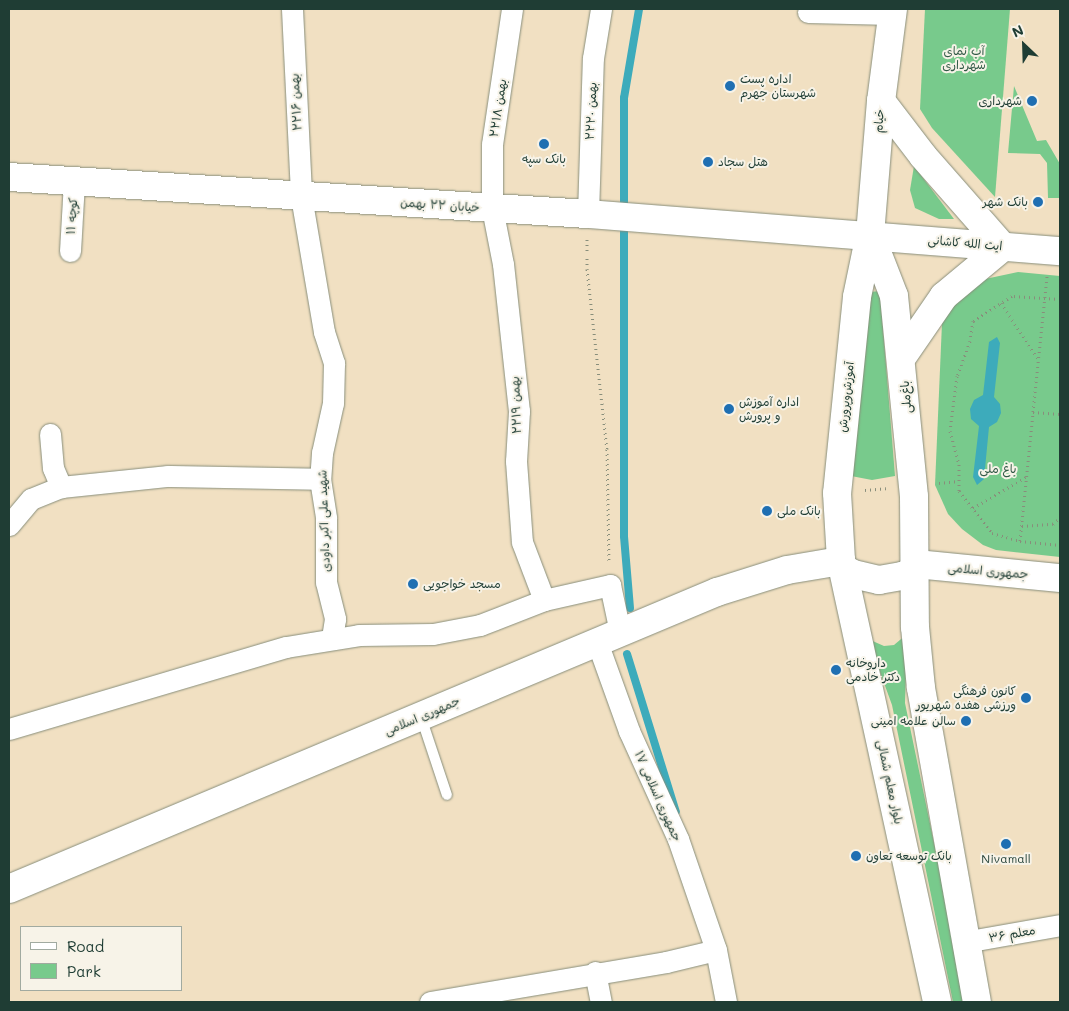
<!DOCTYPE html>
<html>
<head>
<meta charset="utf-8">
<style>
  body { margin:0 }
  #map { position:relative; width:1069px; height:1011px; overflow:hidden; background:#f1e0c2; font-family:Mali,"Playpen Sans Arabic",sans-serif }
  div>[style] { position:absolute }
  .green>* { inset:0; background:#78ca8c }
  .water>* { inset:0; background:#3dabbb }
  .stream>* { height:8px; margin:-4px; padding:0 4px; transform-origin:4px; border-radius:4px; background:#3dabbb }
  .path>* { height:3px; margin-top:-1.5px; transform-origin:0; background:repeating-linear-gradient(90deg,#888e7b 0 1px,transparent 0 5px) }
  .roads { filter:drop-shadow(0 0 1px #888e7b) drop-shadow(0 0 1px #888e7b) }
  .lane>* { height:10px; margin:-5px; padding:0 5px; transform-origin:5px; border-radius:5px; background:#fff }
  .street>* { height:21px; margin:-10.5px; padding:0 10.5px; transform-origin:10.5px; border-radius:10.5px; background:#fff }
  .secondary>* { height:28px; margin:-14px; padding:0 14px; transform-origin:14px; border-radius:14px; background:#fff }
  .dots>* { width:14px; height:14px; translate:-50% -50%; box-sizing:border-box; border:2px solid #f7f3e8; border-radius:50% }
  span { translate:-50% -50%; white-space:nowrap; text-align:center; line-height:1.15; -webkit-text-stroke:4px #f7f3e8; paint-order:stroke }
  .park-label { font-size:12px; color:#315946 }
  .poi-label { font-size:12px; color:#1f3d34 }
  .left { translate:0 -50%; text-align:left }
  .right { translate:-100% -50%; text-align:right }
  .street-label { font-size:12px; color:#1f3d34 }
  .frame { position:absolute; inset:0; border:10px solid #1f3d34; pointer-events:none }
  .legend { position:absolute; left:20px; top:926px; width:162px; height:65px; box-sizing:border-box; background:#f7f3e8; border:1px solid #a1aaa0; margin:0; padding:6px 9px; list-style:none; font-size:15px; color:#1f3d34 }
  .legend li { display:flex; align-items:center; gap:10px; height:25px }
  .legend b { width:25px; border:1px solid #a1aaa0 }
  .north { position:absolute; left:999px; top:20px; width:50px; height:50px; -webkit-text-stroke:4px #f7f3e8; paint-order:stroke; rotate:336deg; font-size:14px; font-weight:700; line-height:20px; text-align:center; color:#1f3d34 }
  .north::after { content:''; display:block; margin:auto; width:18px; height:22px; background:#1f3d34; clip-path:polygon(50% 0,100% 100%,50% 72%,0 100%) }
</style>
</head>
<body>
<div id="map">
  <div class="green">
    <div style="clip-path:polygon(925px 9px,1010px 9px,995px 197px,932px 128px,920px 109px)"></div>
    <div style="clip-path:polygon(1014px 86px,1037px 141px,1046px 140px,1060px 164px,1059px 198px,1048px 198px,1047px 163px,1040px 154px,1008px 153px)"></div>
    <div style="clip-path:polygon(914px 166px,954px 219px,939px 219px,915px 208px,910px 190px)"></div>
    <div style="clip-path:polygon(1018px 272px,1060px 276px,1060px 557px,996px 550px,983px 545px,962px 529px,948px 514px,935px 485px,942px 323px,946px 310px,971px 282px)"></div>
    <div style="clip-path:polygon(880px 291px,895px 476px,872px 480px,851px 476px,870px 292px)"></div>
    <div style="clip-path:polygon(907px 634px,905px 703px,967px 1002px,953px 1002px,892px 705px,868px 639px,884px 646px,894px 645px)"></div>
  </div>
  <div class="water">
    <div style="clip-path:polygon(997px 337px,1000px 343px,994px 397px,1000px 404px,1001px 413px,997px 422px,989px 427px,984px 479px,977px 485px,973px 477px,979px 426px,971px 419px,970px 409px,974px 400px,983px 395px,989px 342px)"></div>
  </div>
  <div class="stream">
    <div style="left:630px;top:608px;width:72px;rotate:-94.8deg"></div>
    <div style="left:624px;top:536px;width:438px;rotate:-90deg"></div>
    <div style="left:624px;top:98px;width:90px;rotate:-80.4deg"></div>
    <div style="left:627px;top:654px;width:165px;rotate:72.8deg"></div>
  </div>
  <div class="path">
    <div style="left:587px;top:239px;width:30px;rotate:90deg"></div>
    <div style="left:587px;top:269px;width:181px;rotate:83.7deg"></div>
    <div style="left:607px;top:449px;width:113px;rotate:89deg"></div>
    <div style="left:1060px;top:299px;width:48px;rotate:-176.4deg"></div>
    <div style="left:1012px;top:296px;width:46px;rotate:147.3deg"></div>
    <div style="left:973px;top:321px;width:20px;rotate:99deg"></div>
    <div style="left:970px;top:341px;width:37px;rotate:110deg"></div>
    <div style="left:957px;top:376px;width:55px;rotate:97.3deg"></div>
    <div style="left:950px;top:431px;width:34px;rotate:75deg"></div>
    <div style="left:959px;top:464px;width:27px;rotate:90deg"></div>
    <div style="left:959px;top:491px;width:53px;rotate:51.8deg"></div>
    <div style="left:992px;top:533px;width:29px;rotate:16deg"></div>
    <div style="left:1020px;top:541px;width:40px;rotate:5.7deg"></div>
    <div style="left:1001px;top:303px;width:67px;rotate:56.5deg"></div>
    <div style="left:1033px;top:412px;width:137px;rotate:-84.1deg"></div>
    <div style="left:939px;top:483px;width:20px;rotate:-6deg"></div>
    <div style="left:865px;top:490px;width:21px;rotate:-5deg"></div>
    <div style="left:973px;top:508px;width:61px;rotate:-30.3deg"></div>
    <div style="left:1022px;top:526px;width:31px;rotate:-4deg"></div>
    <div style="left:1053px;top:524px;width:9px;rotate:-41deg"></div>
    <div style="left:1020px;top:541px;width:130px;rotate:-84.2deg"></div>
    <div style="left:1033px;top:412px;width:27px;rotate:4deg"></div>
  </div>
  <div class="roads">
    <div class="lane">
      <div style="left:421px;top:717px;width:82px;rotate:71.6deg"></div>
    </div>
    <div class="street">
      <div style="left:292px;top:9px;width:187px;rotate:87.2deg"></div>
      <div style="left:301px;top:196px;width:138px;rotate:80.4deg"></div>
      <div style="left:324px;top:332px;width:33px;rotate:72deg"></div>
      <div style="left:334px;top:363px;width:40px;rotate:91.4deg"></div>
      <div style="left:333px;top:403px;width:51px;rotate:102.4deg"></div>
      <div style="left:322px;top:453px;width:26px;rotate:94deg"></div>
      <div style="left:320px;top:479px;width:39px;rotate:81deg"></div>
      <div style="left:326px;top:518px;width:64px;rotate:90deg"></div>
      <div style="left:326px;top:582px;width:38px;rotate:76deg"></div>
      <div style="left:335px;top:619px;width:20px;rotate:99deg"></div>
      <div style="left:512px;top:9px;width:136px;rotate:98.4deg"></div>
      <div style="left:492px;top:144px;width:64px;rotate:90deg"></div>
      <div style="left:492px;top:208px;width:57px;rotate:78.9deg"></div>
      <div style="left:503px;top:264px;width:148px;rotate:83.8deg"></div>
      <div style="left:519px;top:411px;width:50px;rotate:93.4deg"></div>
      <div style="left:516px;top:461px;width:81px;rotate:85.8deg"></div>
      <div style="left:522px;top:542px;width:62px;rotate:69.2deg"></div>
      <div style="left:808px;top:12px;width:84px;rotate:1.4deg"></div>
      <div style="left:588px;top:214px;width:156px;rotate:-88.2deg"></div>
      <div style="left:593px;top:58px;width:50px;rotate:-80.7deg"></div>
      <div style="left:70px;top:251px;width:69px;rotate:-86.7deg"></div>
      <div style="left:50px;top:434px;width:34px;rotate:85deg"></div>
      <div style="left:53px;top:468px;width:21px;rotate:67deg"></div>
      <div style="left:9px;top:525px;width:34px;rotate:-50deg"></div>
      <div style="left:31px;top:499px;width:32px;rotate:-22deg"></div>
      <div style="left:61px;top:487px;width:108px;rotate:-5.9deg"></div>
      <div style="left:168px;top:476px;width:152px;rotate:1.1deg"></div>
      <div style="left:597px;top:642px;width:95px;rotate:70.2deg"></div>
      <div style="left:629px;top:731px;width:119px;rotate:65.6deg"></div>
      <div style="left:678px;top:839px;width:117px;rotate:71.1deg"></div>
      <div style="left:716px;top:950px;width:53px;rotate:79.1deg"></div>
      <div style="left:9px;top:729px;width:289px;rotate:-16.5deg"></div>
      <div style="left:286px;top:647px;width:74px;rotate:-9.3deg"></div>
      <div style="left:359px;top:635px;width:74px;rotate:-0.8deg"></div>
      <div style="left:433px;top:634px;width:48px;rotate:-10.8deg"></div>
      <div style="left:480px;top:625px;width:69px;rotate:-21.3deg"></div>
      <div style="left:544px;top:600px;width:68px;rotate:-12.8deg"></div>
      <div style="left:610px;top:585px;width:48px;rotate:78deg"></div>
      <div style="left:964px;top:942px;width:97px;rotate:-10deg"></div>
      <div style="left:595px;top:972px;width:31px;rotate:79deg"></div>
      <div style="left:430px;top:1002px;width:239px;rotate:-9.6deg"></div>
      <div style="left:666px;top:962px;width:51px;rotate:-13.5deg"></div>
    </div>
    <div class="secondary">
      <div style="left:893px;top:9px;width:93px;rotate:97.4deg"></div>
      <div style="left:881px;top:101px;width:133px;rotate:94.7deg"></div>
      <div style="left:870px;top:234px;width:64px;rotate:101.7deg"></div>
      <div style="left:857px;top:297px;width:197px;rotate:95.8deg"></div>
      <div style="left:837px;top:493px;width:68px;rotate:86.6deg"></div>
      <div style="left:841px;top:561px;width:451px;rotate:77.7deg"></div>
      <div style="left:881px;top:101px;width:69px;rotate:52.6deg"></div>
      <div style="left:923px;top:156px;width:121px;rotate:48.7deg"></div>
      <div style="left:1003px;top:247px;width:77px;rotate:140.3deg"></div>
      <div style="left:944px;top:296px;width:74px;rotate:124.5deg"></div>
      <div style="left:9px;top:177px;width:580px;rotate:3.66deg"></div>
      <div style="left:588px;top:214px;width:473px;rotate:4.5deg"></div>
      <div style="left:870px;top:234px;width:66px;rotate:68.8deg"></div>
      <div style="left:894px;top:296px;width:202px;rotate:84.3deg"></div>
      <div style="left:914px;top:497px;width:130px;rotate:89.6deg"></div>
      <div style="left:915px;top:627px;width:61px;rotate:84.4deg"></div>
      <div style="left:921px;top:688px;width:319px;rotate:79.9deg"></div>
      <div style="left:841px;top:561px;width:7px;rotate:74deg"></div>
      <div style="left:843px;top:568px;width:12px;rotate:31deg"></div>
      <div style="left:853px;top:574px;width:27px;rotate:13deg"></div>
      <div style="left:879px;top:580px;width:23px;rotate:-10deg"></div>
      <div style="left:902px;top:576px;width:9px;rotate:-21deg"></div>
      <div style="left:910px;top:573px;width:11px;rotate:-56deg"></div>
      <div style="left:916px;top:564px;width:145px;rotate:5.6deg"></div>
      <div style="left:9px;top:889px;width:768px;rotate:-22.76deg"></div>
      <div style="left:717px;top:592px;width:73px;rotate:-17.4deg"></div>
      <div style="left:787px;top:570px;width:55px;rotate:-9.5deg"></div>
    </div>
  </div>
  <div class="dots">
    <div style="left:730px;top:86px;background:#1f6fb2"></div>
    <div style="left:1032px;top:101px;background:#1f6fb2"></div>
    <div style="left:544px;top:144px;background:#1f6fb2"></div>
    <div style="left:708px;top:162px;background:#1f6fb2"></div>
    <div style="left:1038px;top:202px;background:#1f6fb2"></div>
    <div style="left:729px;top:409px;background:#1f6fb2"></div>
    <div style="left:767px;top:511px;background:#1f6fb2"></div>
    <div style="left:413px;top:584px;background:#1f6fb2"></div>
    <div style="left:836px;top:670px;background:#1f6fb2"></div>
    <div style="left:1026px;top:698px;background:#1f6fb2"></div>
    <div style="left:966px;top:721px;background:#1f6fb2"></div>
    <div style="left:1006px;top:844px;background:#1f6fb2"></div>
    <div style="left:856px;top:856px;background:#1f6fb2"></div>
  </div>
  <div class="park-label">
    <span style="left:964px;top:58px">آب نمای<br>شهرداری</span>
    <span style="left:998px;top:469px">باغ ملی</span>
  </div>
  <div class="poi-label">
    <span class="left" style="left:740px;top:86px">اداره پست<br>شهرستان جهرم</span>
    <span class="right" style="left:1022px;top:101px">شهرداری</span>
    <span style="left:544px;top:159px">بانک سپه</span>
    <span class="left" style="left:718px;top:162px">هتل سجاد</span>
    <span class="right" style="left:1028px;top:202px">بانک شهر</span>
    <span class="left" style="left:739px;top:409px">اداره آموزش<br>و پرورش</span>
    <span class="left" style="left:777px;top:511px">بانک ملی</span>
    <span class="left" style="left:423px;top:584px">مسجد خواجویی</span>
    <span class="left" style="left:846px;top:670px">داروخانه<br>دکتر خادمی</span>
    <span class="right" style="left:1016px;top:698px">کانون فرهنگی<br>ورزشی هفده شهریور</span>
    <span class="right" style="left:956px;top:721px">سالن علامه امینی</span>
    <span class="left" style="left:866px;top:856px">بانک توسعه تعاون</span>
    <span style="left:1006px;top:859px">Nivamall</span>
  </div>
  <div class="street-label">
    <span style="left:296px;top:102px;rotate:-93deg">۲۲بهمن ۱۶</span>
    <span style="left:498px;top:108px;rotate:-81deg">۲۲بهمن ۱۸</span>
    <span style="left:591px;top:111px;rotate:-87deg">۲۲بهمن ۲۰</span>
    <span style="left:879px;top:121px;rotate:-86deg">خیام</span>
    <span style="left:440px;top:205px;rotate:4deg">خیابان ۲۲ بهمن</span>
    <span style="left:72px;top:216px;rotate:-86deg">کوچه ۱۱</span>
    <span style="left:965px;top:243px;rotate:5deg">ایت الله کاشانی</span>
    <span style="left:846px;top:397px;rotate:-84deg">آموزش‌و‌پرورش</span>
    <span style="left:906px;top:397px;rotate:-95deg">باغ‌ملی</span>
    <span style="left:516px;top:405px;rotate:-92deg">۲۲بهمن ۱۹</span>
    <span style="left:324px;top:521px;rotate:-92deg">شهید علی اکبر داودی</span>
    <span style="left:988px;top:571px;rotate:5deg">جمهوری اسلامی</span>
    <span style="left:422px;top:716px;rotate:-23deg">جمهوری اسلامی</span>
    <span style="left:890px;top:782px;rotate:78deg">بلوار معلم شمالی</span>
    <span style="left:658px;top:796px;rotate:66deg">جمهوری اسلامی ۱۷</span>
    <span style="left:1012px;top:934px;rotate:-10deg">معلم ۳۶</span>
  </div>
  <div class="frame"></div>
  <ul class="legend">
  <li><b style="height:6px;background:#fff"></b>Road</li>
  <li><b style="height:14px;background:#78ca8c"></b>Park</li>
  </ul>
  <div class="north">N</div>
</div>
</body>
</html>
